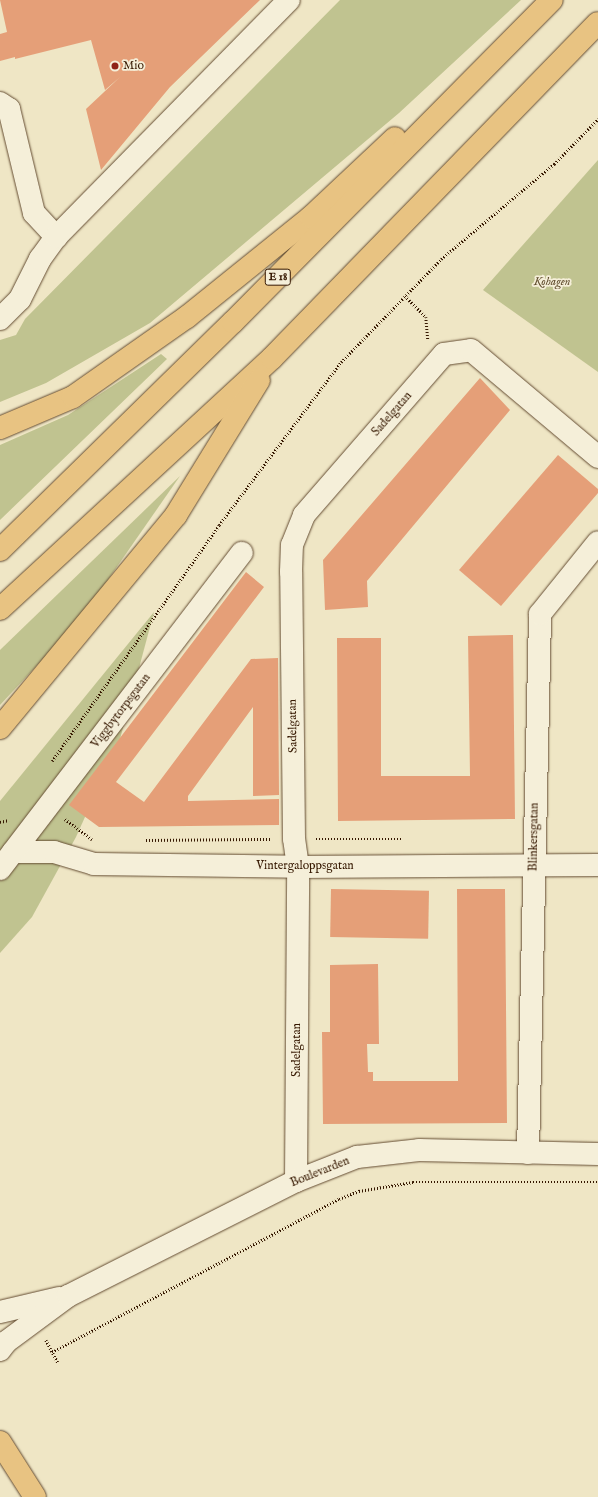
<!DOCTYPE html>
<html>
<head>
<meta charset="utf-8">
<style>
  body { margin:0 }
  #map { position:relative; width:598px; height:1497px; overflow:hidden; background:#efe6c5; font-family:"IM FELL English",serif }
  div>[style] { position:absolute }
  .green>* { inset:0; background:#c0c390 }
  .building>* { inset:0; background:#e59f78; transform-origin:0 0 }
  .path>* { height:2.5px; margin-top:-1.25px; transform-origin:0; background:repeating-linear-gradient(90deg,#361801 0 1px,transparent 0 3px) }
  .roads { filter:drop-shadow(0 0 1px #644c32) drop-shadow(0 0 1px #644c32) }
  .minor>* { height:22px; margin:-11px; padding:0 11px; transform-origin:11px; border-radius:11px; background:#f5efd9 }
  .major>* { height:22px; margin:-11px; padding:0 11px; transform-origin:11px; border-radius:11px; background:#e8c382 }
  .highway>* { height:22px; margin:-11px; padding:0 11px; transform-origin:11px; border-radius:11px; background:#e8c382 }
  .dots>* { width:11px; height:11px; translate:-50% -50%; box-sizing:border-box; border:2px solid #f5efd9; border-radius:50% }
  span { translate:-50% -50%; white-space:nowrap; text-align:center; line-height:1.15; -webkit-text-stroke:3.5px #f5efd9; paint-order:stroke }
  .shield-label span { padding:1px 3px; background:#f5efd9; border:1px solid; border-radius:3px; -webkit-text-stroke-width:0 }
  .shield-label { font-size:11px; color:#361801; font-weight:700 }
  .poi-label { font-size:12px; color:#361801 }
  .left { translate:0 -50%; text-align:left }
  .park-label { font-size:12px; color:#5f4b2c; font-style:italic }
  .street-label { font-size:12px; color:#361801 }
</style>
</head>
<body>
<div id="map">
  <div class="green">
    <div style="clip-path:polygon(340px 0,521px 0,399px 113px,150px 323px,46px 383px,0 402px,0 340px,16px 335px,25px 319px)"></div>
    <div style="clip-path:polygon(598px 160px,598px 372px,483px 290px)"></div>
    <div style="clip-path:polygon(161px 354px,167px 359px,0 520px,0 445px,68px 415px)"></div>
    <div style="clip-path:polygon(180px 476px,82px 617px,0 705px,0 650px)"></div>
    <div style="clip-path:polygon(154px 612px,120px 739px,76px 837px,32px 917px,0 953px,0 801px)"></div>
  </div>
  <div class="building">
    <div style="clip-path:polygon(0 0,260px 0,170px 87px,101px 170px,86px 109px,120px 77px,105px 90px,91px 40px,15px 59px,15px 57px,0 61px,0 34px,7px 32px)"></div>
    <div style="clip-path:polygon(480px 378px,510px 410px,367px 581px,368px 607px,325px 610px,323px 560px)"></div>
    <div style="clip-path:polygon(558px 455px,598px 489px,598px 493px,501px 606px,459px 570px)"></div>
    <div style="clip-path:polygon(246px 572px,264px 587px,116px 782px,144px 802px,251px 659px,278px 658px,279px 795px,253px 796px,253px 707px,188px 796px,188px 801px,279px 799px,279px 825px,99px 827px,69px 805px)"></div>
    <div style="clip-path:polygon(513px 635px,515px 819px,338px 821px,337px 638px,381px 638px,381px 776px,470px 776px,468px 636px)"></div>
    <div style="left:331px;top:889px;width:98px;height:48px;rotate:1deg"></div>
    <div style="clip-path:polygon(457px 889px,505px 889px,507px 1123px,323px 1124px,322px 1032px,330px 1032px,330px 965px,378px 964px,379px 1044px,367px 1044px,368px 1072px,373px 1072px,373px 1081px,458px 1081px)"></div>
  </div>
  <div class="path">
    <div style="left:405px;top:296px;width:30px;rotate:45deg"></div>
    <div style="left:426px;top:317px;width:23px;rotate:85deg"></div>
    <div style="left:52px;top:761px;width:289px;rotate:-54.7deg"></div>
    <div style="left:219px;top:525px;width:204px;rotate:-53.2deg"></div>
    <div style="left:341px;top:362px;width:144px;rotate:-45.8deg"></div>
    <div style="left:441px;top:259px;width:148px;rotate:-40.1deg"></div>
    <div style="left:554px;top:164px;width:63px;rotate:-45.6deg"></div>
    <div style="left:65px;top:819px;width:34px;rotate:37deg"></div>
    <div style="left:0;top:822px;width:9px;rotate:-13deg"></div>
    <div style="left:316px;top:839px;width:87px"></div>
    <div style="left:146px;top:840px;width:125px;rotate:-0.5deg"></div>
    <div style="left:46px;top:1340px;width:26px;rotate:62deg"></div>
    <div style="left:52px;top:1352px;width:325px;rotate:-28.1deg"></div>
    <div style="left:339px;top:1199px;width:22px;rotate:-22deg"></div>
    <div style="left:359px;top:1191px;width:55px;rotate:-9.5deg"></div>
    <div style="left:413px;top:1182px;width:185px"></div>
  </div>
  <div class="roads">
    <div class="minor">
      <div style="left:0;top:103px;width:11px;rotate:34deg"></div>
      <div style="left:9px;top:109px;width:107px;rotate:76.5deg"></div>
      <div style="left:34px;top:213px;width:33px;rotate:47deg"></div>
      <div style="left:0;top:319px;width:28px;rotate:-45deg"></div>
      <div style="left:20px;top:299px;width:45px;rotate:-63.4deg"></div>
      <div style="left:40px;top:259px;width:27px;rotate:-54deg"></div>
      <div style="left:56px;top:237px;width:332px;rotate:-45.5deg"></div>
      <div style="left:13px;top:852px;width:41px"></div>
      <div style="left:54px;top:852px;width:42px;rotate:16.7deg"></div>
      <div style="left:94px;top:864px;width:204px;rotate:0.8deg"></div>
      <div style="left:298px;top:867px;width:300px;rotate:-0.4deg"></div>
      <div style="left:0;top:869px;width:398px;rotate:-52.6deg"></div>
      <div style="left:528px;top:1153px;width:539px;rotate:-88.72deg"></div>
      <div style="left:540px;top:614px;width:92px;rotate:-51.1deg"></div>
      <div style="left:296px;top:1181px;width:314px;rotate:-89.6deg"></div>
      <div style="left:298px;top:867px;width:28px;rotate:-98deg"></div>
      <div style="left:294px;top:839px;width:267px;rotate:-90.6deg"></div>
      <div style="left:291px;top:572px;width:27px;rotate:-88deg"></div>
      <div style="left:292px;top:545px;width:32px;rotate:-68deg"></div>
      <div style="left:304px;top:515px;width:213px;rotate:-49deg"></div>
      <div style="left:444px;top:354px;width:27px;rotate:-8deg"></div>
      <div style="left:471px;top:350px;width:166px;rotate:40.1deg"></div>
      <div style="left:0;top:1312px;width:61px;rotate:-13.3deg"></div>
      <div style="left:0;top:1350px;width:10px;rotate:-53deg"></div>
      <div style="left:6px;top:1342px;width:77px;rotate:-36.6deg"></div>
      <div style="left:68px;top:1296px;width:255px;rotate:-26.8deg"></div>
      <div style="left:296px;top:1181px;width:66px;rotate:-21.5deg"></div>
      <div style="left:357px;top:1157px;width:62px;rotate:-6.4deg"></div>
      <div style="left:419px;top:1150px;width:179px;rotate:1.3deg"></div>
    </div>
    <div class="major">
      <div style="left:0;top:1442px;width:65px;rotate:57.5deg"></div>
    </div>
    <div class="highway">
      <div style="left:0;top:428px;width:79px;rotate:-23deg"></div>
      <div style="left:73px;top:397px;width:139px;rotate:-35.1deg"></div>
      <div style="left:187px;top:317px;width:159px;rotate:-38.9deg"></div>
      <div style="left:311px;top:217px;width:115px;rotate:-43.2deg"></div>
      <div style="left:0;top:550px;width:326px;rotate:-44.4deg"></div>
      <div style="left:233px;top:322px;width:453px;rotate:-45.3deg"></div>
      <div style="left:0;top:609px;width:370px;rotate:-42.7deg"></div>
      <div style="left:272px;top:358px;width:467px;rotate:-45.8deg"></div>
      <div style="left:0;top:728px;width:276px;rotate:-50.4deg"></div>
      <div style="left:176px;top:515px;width:158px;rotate:-58.4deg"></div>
    </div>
  </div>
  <div class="dots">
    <div style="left:115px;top:66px;background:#8f2418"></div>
  </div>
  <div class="shield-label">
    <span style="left:278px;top:277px">E 18</span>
  </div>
  <div class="poi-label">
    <span class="left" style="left:123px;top:66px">Mio</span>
  </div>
  <div class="park-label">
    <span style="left:552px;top:282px">Kohagen</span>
  </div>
  <div class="street-label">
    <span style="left:392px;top:414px;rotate:-49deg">Sadelgatan</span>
    <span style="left:121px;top:711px;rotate:-53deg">Viggbytorpsgatan</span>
    <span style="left:293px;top:726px;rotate:-91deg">Sadelgatan</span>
    <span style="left:534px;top:837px;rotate:-89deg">Blinkersgatan</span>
    <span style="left:305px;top:866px">Vintergaloppsgatan</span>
    <span style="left:297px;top:1050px;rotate:-90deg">Sadelgatan</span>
    <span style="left:320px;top:1172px;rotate:-22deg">Boulevarden</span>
  </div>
</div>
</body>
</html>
